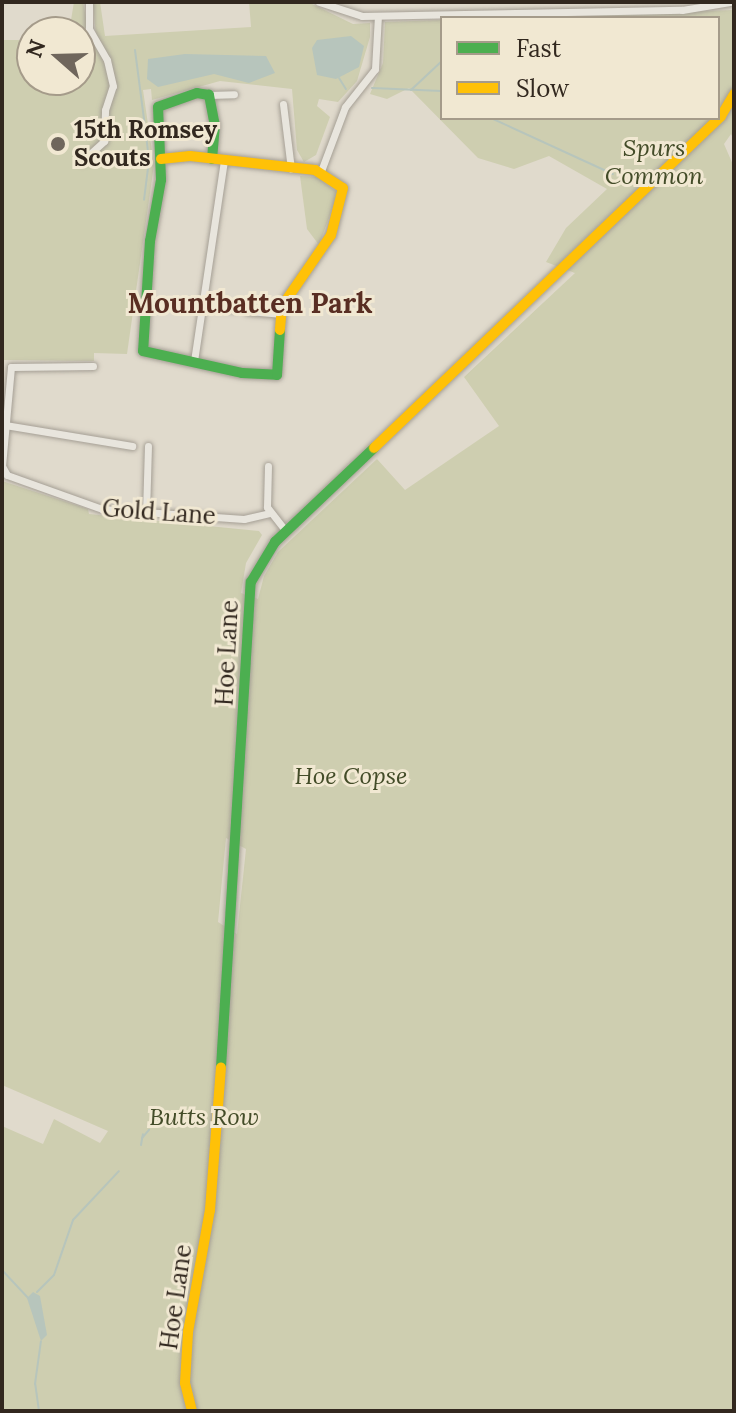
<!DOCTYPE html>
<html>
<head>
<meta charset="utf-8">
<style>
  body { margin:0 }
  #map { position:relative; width:736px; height:1413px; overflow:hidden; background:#e0dacc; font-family:Lora,serif }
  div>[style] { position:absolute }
  .green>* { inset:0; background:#ceceb0 }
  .water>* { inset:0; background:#b7c5bc }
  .stream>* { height:2px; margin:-1px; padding:0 1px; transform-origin:1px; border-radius:1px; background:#b7c5bc }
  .roads { filter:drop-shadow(0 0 2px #a59f95) drop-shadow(0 0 2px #a59f95) }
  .street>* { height:7px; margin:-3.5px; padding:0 3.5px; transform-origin:3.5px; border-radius:3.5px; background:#e8e5dd }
  .fast>* { height:10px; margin:-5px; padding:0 5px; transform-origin:5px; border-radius:5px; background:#4caf50 }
  .slow>* { height:10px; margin:-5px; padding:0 5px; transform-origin:5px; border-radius:5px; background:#ffc107 }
  .dots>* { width:22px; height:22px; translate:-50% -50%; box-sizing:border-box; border:4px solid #f1e8d2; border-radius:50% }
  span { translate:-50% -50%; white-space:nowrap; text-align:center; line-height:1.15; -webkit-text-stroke:6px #f1e8d2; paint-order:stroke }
  .poi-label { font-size:24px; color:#32281f; font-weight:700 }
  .left { translate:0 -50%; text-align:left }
  .park-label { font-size:24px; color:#434c28; font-style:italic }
  .street-label { font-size:24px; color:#32281f }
  .quarter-label { font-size:28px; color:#592e23; font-weight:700 }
  .frame { position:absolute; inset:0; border:4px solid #32281f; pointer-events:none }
  .legend { position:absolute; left:440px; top:16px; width:280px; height:104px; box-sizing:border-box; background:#f1e8d2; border:2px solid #a59b8a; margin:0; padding:10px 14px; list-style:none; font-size:24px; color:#32281f }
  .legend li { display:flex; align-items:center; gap:16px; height:40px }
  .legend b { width:40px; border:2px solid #a59b8a }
  .north { position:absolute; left:16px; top:16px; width:80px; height:80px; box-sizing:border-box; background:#f1e8d2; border:2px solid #a59b8a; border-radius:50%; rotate:290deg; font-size:22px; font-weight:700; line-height:32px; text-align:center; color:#32281f }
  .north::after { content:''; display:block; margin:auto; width:28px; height:36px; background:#6f665c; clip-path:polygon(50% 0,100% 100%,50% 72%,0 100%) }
</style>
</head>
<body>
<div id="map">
  <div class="green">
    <div style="clip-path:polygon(74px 2px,83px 2px,90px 39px,96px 37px,93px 2px,100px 2px,105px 36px,251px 27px,249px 2px,308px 2px,353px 24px,370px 23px,370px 37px,357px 81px,338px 102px,319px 99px,317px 106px,330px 117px,316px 155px,304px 162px,297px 150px,292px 89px,220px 81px,152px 100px,151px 89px,143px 90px,154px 165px,127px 354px,94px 353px,94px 361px,2px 360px,2px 40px,19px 40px,21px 50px,32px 49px,32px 80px,80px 80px,80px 32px,69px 32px)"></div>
    <div style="clip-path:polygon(evenodd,734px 10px,734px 140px,731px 134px,724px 144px,734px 167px,734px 1411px,2px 1411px,2px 1126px,43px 1144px,54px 1119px,100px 1143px,108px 1131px,2px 1085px,2px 481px,88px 509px,89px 514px,259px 531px,262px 535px,246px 563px,241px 593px,258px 599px,264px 576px,278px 552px,377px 459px,405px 490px,499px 426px,464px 377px,575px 273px,546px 262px,566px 228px,607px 189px,549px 156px,514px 169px,478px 158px,409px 88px,387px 99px,370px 94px,383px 63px,385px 22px,442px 20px,442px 118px,718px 118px,718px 18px,505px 18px,734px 10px,226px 838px,246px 849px,237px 934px,218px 922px,226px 838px)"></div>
    <div style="clip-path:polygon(300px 176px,317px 177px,338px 193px,319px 245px,307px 229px)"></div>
  </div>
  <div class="water">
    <div style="clip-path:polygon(351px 36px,364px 46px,359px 67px,336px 79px,317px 75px,312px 48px,317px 40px)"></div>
    <div style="clip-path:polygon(185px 54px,266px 56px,275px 73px,249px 83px,214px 74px,158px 87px,147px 79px,148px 59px)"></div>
    <div style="clip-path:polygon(33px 1292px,40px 1296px,47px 1335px,41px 1341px,27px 1298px)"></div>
  </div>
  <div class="stream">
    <div style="left:135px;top:50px;width:70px;rotate:82.6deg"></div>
    <div style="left:339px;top:78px;width:13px;rotate:58deg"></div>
    <div style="left:372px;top:88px;width:70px;rotate:2.5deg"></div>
    <div style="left:411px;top:90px;width:42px;rotate:-43.1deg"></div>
    <div style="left:491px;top:118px;width:134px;rotate:24.7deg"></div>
    <div style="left:144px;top:119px;width:41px;rotate:83deg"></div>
    <div style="left:149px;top:160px;width:40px;rotate:97.1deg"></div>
    <div style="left:142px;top:1138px;width:11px;rotate:-49deg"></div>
    <div style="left:141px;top:1145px;width:11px;rotate:-80deg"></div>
    <div style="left:2px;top:1270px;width:38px;rotate:47deg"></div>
    <div style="left:37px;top:1292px;width:24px;rotate:-45deg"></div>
    <div style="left:54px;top:1275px;width:58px;rotate:-70.9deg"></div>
    <div style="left:73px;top:1220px;width:67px;rotate:-46.8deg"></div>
    <div style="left:39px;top:1411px;width:27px;rotate:-98deg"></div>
    <div style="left:35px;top:1384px;width:43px;rotate:-82.1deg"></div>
  </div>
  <div class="roads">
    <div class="street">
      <div style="left:319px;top:2px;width:45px;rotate:18deg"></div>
      <div style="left:362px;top:16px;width:320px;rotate:-1.1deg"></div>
      <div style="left:682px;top:10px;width:50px;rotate:-9.3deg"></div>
      <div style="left:209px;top:95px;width:25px;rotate:-2deg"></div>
      <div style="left:283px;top:104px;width:65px;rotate:83deg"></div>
      <div style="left:82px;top:161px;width:30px;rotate:-42deg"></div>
      <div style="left:104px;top:141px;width:31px;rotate:-88deg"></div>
      <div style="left:105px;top:110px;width:25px;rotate:-72deg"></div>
      <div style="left:113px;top:86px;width:27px;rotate:-103deg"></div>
      <div style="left:107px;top:60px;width:36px;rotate:-120deg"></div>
      <div style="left:89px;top:29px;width:27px;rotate:-90deg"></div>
      <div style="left:321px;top:171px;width:68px;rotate:-69.4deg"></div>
      <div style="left:345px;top:107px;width:48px;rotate:-51.7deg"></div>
      <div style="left:375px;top:69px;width:53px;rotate:-86.8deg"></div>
      <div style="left:204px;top:305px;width:31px;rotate:6deg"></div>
      <div style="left:248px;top:311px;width:32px;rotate:5deg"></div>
      <div style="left:194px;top:361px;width:202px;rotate:-81.5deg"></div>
      <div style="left:93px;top:366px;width:82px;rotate:179.3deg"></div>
      <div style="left:11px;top:367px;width:99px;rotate:95.2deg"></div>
      <div style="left:2px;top:466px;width:10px;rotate:61deg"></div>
      <div style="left:7px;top:475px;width:101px;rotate:19.7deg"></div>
      <div style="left:102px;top:509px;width:142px;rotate:4deg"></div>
      <div style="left:244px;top:519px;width:26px;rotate:-13deg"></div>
      <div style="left:5px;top:425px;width:129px;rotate:9.4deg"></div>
      <div style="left:268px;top:466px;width:41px;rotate:91.4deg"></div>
      <div style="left:267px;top:507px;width:31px;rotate:52deg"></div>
      <div style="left:146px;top:513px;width:67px;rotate:-88.3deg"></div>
    </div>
    <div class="fast">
      <div style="left:212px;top:159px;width:33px;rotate:-85deg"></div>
      <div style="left:215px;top:126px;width:32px;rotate:-101deg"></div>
      <div style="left:209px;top:95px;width:12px;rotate:-171deg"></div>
      <div style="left:197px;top:93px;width:41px;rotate:160.3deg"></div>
      <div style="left:158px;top:107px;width:73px;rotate:87.6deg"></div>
      <div style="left:161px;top:180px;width:62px;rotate:100.2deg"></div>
      <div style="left:150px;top:241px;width:110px;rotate:93.6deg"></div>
      <div style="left:143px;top:351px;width:101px;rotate:12.5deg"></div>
      <div style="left:242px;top:373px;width:35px;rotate:3deg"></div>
      <div style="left:277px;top:375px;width:45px;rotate:-86.2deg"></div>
      <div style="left:221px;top:1067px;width:486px;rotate:-86.5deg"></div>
      <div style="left:251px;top:582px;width:47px;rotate:-59deg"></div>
      <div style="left:275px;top:542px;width:137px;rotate:-43.5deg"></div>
    </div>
    <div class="slow">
      <div style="left:161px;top:159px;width:29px;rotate:-6deg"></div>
      <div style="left:190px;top:156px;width:126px;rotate:6.4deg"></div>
      <div style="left:315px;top:170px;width:33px;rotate:33deg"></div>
      <div style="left:343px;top:188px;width:49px;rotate:104.3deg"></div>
      <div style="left:331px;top:235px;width:86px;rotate:124.6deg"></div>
      <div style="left:282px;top:306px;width:24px;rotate:95deg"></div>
      <div style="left:374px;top:448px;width:480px;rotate:-43.7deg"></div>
      <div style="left:721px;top:116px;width:26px;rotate:-59deg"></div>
      <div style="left:192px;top:1411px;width:29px;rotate:-104deg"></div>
      <div style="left:185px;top:1383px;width:51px;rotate:-86.6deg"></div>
      <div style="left:188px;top:1332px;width:124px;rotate:-79.8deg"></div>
      <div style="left:210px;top:1210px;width:143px;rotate:-85.6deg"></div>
    </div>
  </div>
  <div class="dots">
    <div style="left:58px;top:144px;background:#6f665c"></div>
  </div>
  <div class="poi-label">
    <span class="left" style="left:74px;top:144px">15th Romsey<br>Scouts</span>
  </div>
  <div class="park-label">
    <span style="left:654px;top:162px">Spurs<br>Common</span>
    <span style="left:351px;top:776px">Hoe Copse</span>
    <span style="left:204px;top:1117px">Butts Row</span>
  </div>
  <div class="street-label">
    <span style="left:159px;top:512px;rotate:4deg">Gold Lane</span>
    <span style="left:227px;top:653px;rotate:-87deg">Hoe Lane</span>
    <span style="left:176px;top:1297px;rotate:-82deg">Hoe Lane</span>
  </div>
  <div class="quarter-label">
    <span style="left:250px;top:303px">Mountbatten Park</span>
  </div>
  <div class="frame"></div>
  <ul class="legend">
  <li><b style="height:10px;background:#4caf50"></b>Fast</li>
  <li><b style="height:10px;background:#ffc107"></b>Slow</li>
  </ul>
  <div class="north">N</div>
</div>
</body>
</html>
